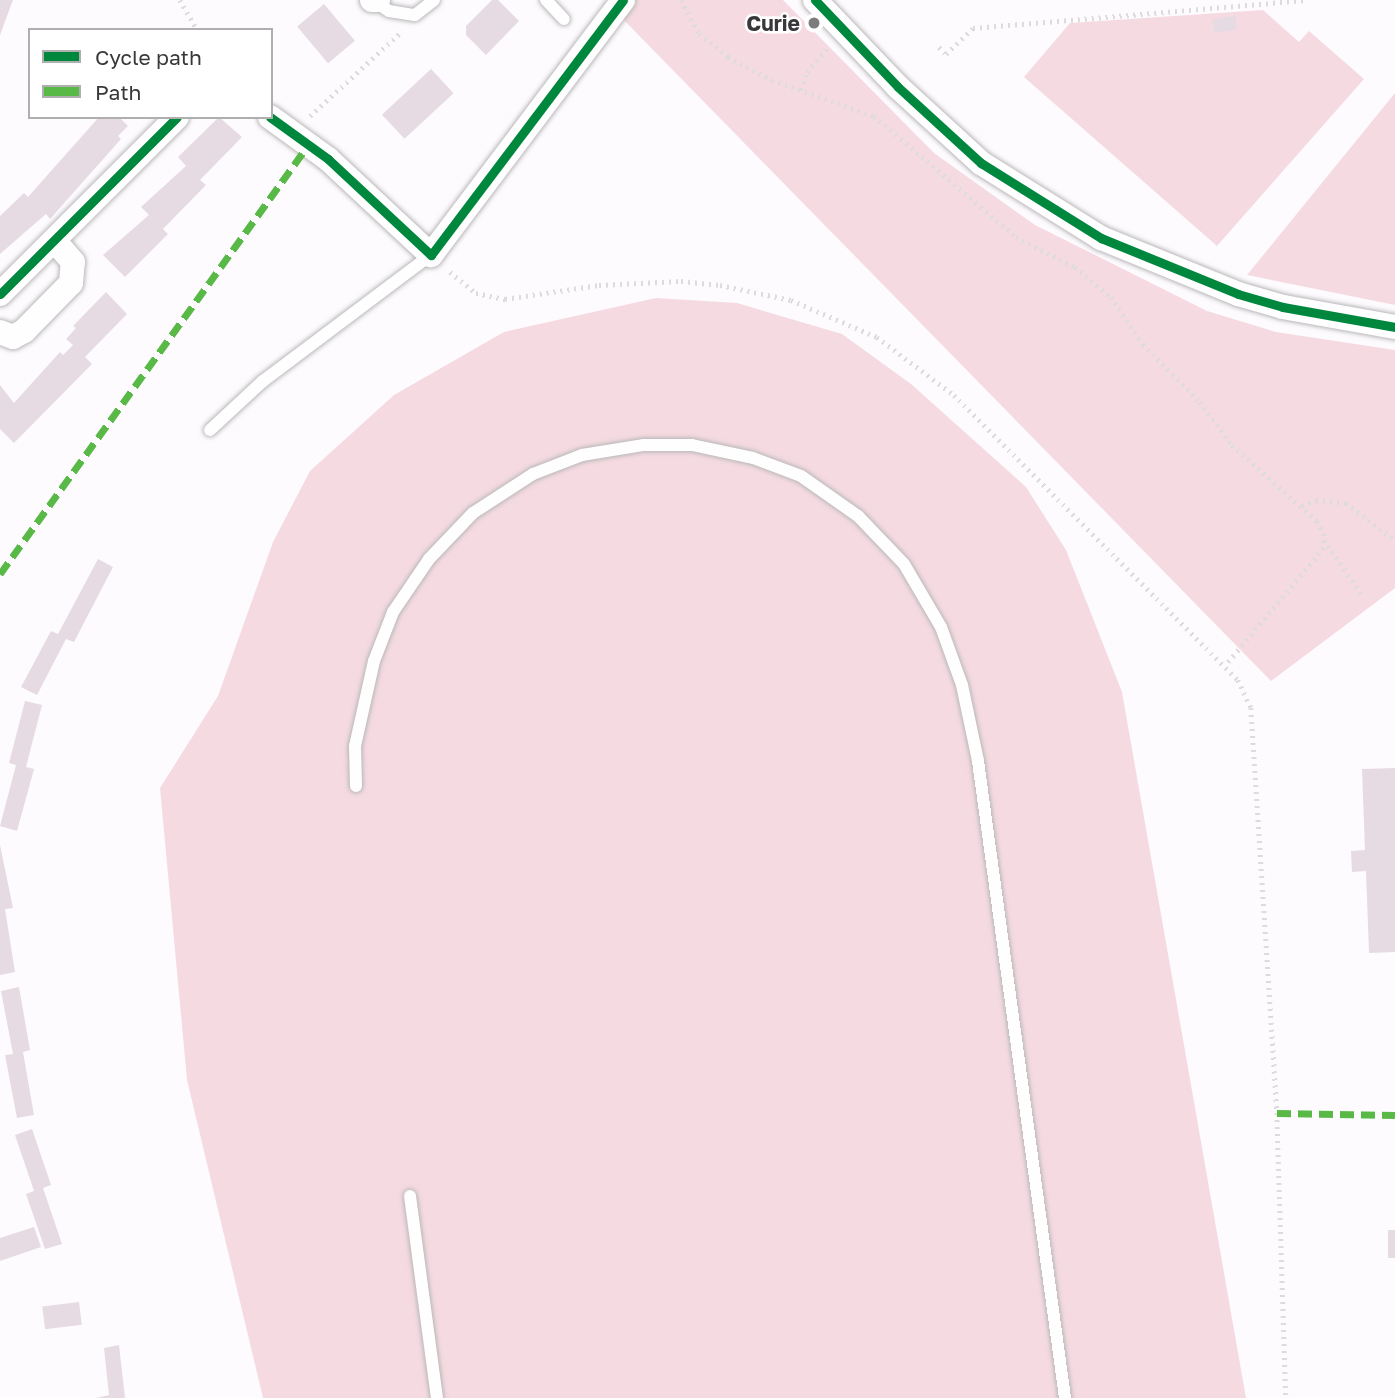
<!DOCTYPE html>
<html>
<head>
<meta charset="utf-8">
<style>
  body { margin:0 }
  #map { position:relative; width:1395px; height:1398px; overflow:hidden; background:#fdfbfe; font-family:"Golos Text",sans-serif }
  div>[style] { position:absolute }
  .green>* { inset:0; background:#f5dbe1 }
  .building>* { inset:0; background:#e6dbe2; transform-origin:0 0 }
  .path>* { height:4.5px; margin-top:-2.25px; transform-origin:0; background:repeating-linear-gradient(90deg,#dddcdd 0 2px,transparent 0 7px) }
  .roads { filter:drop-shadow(0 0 2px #bab8ba) drop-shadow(0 0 2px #bab8ba) }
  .service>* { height:12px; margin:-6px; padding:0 6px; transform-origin:6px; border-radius:6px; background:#fffeff }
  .minor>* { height:24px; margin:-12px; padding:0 12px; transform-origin:12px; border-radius:12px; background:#fffeff }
  .quiet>* { height:7px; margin-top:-3.5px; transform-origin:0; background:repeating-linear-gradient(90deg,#58b947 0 14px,transparent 0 21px) }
  .cycleway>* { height:9px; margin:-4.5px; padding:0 4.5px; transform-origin:4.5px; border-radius:4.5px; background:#00873e }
  .dots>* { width:19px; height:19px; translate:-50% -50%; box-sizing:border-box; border:4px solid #fff; border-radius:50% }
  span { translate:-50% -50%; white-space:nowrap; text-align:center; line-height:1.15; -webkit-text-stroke:5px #fff; paint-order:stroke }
  .poi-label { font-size:21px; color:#383739; font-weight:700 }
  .right { translate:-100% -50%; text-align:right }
  .legend { position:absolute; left:28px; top:28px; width:245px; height:91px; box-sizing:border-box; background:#fff; border:2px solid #afafb0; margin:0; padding:9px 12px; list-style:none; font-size:21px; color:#383739 }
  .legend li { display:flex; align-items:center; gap:14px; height:35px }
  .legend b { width:35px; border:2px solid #afafb0 }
</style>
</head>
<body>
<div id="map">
  <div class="green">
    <div style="clip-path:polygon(626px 0,783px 0,934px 153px,1035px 225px,1207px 311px,1276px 332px,1395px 350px,1395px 588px,1271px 681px,615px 11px)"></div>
    <div style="clip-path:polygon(1263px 10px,1299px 42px,1309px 31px,1364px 79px,1217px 246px,1024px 77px,1070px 23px)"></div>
    <div style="clip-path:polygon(1395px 93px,1395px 305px,1247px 275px)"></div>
    <div style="clip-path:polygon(656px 298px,737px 303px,842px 334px,911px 384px,1026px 487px,1066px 550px,1122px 692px,1246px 1398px,263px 1398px,187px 1080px,160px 788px,218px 696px,273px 542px,310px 471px,394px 395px,504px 332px)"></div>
  </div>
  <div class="building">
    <div style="clip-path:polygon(0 0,13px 0,0 35px)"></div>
    <div style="clip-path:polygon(492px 0,498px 0,519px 21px,486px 55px,466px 35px,466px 26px)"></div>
    <div style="left:324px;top:4px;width:48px;height:35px;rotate:50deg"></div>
    <div style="left:1235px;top:16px;width:14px;height:23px;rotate:82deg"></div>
    <div style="left:431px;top:69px;width:33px;height:67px;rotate:47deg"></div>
    <div style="clip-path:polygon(99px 117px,119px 117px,128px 126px,118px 136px,121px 139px,50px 219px,46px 214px,0 254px,0 216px,24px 193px,28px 197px)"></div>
    <div style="clip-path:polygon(219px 117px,242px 137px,200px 180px,206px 185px,163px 229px,168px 234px,125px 277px,103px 255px,149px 215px,141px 207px,186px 166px,178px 157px)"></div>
    <div style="clip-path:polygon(106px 292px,127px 314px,85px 357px,92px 364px,14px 443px,0 429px,0 385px,14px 403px,60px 352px,63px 355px,73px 345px,66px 339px,76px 328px,73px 326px)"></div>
    <div style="clip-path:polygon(98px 559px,113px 567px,74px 642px,66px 639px,37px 695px,21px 687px,51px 631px,58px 634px)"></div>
    <div style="clip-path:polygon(25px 701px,42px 705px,26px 767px,34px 769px,17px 831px,0 826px,16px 765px,9px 763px)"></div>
    <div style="clip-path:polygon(1395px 768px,1395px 952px,1369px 953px,1366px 871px,1352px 872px,1351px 851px,1365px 850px,1362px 769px)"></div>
    <div style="clip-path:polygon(0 845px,13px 908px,5px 909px,15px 972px,0 975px)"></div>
    <div style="clip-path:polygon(19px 987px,30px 1050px,23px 1052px,34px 1115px,17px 1118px,5px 1055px,13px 1054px,1px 991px)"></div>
    <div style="clip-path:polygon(32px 1129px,51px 1185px,43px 1188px,62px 1244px,45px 1249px,26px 1194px,34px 1191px,15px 1135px)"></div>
    <div style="clip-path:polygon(34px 1227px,41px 1247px,0 1261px,0 1238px)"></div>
    <div style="left:1388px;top:1230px;width:7px;height:28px"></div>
    <div style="left:79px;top:1302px;width:23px;height:37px;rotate:83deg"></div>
    <div style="clip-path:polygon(119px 1345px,125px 1398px,96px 1398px,109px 1395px,104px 1348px)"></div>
  </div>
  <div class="path">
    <div style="left:180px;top:0;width:34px;rotate:60deg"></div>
    <div style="left:681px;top:0;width:38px;rotate:62deg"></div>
    <div style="left:699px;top:34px;width:37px;rotate:38deg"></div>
    <div style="left:728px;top:57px;width:50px;rotate:27.6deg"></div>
    <div style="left:772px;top:80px;width:108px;rotate:19.4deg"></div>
    <div style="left:874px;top:116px;width:187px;rotate:40.4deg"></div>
    <div style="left:1016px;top:237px;width:66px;rotate:27deg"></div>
    <div style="left:1075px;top:267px;width:47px;rotate:39.8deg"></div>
    <div style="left:1111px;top:297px;width:57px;rotate:55.8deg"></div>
    <div style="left:1143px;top:344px;width:81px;rotate:45.5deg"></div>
    <div style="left:1200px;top:402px;width:54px;rotate:53.3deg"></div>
    <div style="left:1232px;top:445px;width:114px;rotate:41.8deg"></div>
    <div style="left:1317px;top:521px;width:15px;rotate:62deg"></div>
    <div style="left:1324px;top:534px;width:14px;rotate:90deg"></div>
    <div style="left:1324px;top:548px;width:153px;rotate:129.9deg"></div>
    <div style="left:939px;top:47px;width:10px;rotate:45deg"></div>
    <div style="left:946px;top:54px;width:37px;rotate:-44deg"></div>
    <div style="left:973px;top:28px;width:334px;rotate:-4.8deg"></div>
    <div style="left:801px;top:90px;width:19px;rotate:-72deg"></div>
    <div style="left:807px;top:72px;width:33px;rotate:-49deg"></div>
    <div style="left:310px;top:116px;width:124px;rotate:-42.7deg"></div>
    <div style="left:450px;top:272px;width:33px;rotate:39deg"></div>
    <div style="left:476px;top:293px;width:30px;rotate:12deg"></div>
    <div style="left:505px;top:299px;width:95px;rotate:-8.5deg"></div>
    <div style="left:599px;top:285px;width:82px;rotate:-2.8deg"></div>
    <div style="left:681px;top:281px;width:39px;rotate:6deg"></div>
    <div style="left:720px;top:285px;width:73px;rotate:11.9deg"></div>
    <div style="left:791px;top:300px;width:94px;rotate:23.3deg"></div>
    <div style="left:877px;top:337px;width:96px;rotate:37deg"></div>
    <div style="left:954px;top:395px;width:402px;rotate:45.1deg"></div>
    <div style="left:1238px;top:680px;width:31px;rotate:65deg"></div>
    <div style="left:1251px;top:708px;width:406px;rotate:86.3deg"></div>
    <div style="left:1277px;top:1113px;width:285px;rotate:88.2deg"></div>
    <div style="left:1302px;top:506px;width:15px;rotate:-23deg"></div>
    <div style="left:1316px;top:500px;width:30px;rotate:6deg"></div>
    <div style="left:1346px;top:503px;width:61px;rotate:37.1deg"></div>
    <div style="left:1324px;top:540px;width:65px;rotate:55.1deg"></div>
  </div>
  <div class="roads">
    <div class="service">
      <div style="left:546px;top:0;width:26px;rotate:47deg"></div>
      <div style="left:374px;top:1px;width:18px;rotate:34deg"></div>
      <div style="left:389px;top:11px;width:26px;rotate:9deg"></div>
      <div style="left:415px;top:15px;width:24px;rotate:-38deg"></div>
      <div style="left:210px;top:430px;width:72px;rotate:-42.8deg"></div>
      <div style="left:263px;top:381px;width:210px;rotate:-36.9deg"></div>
      <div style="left:356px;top:786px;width:40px;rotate:-91.4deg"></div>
      <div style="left:355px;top:746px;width:87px;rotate:-77.4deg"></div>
      <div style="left:374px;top:661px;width:53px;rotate:-68.8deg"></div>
      <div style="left:393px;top:612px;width:64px;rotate:-55.8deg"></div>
      <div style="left:429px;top:559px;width:64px;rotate:-46.3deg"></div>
      <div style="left:473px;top:513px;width:72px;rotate:-33deg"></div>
      <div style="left:533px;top:474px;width:53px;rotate:-21.2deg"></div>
      <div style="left:582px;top:455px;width:63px;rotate:-9.2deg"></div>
      <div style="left:644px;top:445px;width:48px"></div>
      <div style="left:692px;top:445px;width:62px;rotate:12deg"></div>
      <div style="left:753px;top:458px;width:51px;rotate:20.6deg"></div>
      <div style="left:801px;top:476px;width:70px;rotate:35.1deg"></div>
      <div style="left:858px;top:516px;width:66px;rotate:46.2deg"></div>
      <div style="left:904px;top:564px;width:73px;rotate:59.6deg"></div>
      <div style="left:941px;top:627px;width:62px;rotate:70.1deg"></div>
      <div style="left:962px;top:685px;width:78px;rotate:78.1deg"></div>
      <div style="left:978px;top:761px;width:643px;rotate:82.22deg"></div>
      <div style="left:410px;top:1196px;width:204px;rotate:82.4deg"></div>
    </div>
    <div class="minor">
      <div style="left:372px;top:0;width:6px"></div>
      <div style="left:815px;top:0;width:120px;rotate:46.3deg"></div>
      <div style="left:898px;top:87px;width:113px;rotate:42.5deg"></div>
      <div style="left:981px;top:163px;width:142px;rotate:32deg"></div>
      <div style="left:1101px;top:238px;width:148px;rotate:22.2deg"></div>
      <div style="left:1238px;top:294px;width:47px;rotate:16.1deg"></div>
      <div style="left:1283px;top:307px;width:114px;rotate:10.1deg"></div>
      <div style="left:270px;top:117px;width:72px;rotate:35.9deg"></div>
      <div style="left:328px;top:159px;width:141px;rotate:43deg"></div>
      <div style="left:431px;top:255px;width:319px;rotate:-53deg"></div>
      <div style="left:0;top:294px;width:250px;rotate:-45deg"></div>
      <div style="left:0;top:332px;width:14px;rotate:21deg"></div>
      <div style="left:13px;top:337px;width:13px;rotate:-29deg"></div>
      <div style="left:24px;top:331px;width:67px;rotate:-45.6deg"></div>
      <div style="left:71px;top:283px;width:21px;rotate:-85deg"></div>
      <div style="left:73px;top:262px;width:28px;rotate:-131deg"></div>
    </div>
  </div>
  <div class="quiet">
    <div style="left:0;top:574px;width:530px;rotate:-54.3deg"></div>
    <div style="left:1277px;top:1113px;width:118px;rotate:1deg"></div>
  </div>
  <div class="cycleway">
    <div style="left:815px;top:0;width:120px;rotate:46.3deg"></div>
    <div style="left:898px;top:87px;width:113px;rotate:42.5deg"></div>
    <div style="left:981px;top:163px;width:142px;rotate:32deg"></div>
    <div style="left:1101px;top:238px;width:148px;rotate:22.2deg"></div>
    <div style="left:1238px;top:294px;width:47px;rotate:16.1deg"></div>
    <div style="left:1283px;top:307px;width:114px;rotate:10.1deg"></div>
    <div style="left:270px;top:117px;width:72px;rotate:35.9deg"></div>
    <div style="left:328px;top:159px;width:141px;rotate:43deg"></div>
    <div style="left:431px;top:255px;width:319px;rotate:-53deg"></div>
    <div style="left:0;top:294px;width:250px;rotate:-45deg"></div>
  </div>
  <div class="dots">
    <div style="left:814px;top:23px;background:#7d7c7e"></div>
  </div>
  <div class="poi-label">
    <span class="right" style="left:800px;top:23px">Curie</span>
  </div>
  <ul class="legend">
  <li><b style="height:9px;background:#00873e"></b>Cycle path</li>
  <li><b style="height:9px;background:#58b947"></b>Path</li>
  </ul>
</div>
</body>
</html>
